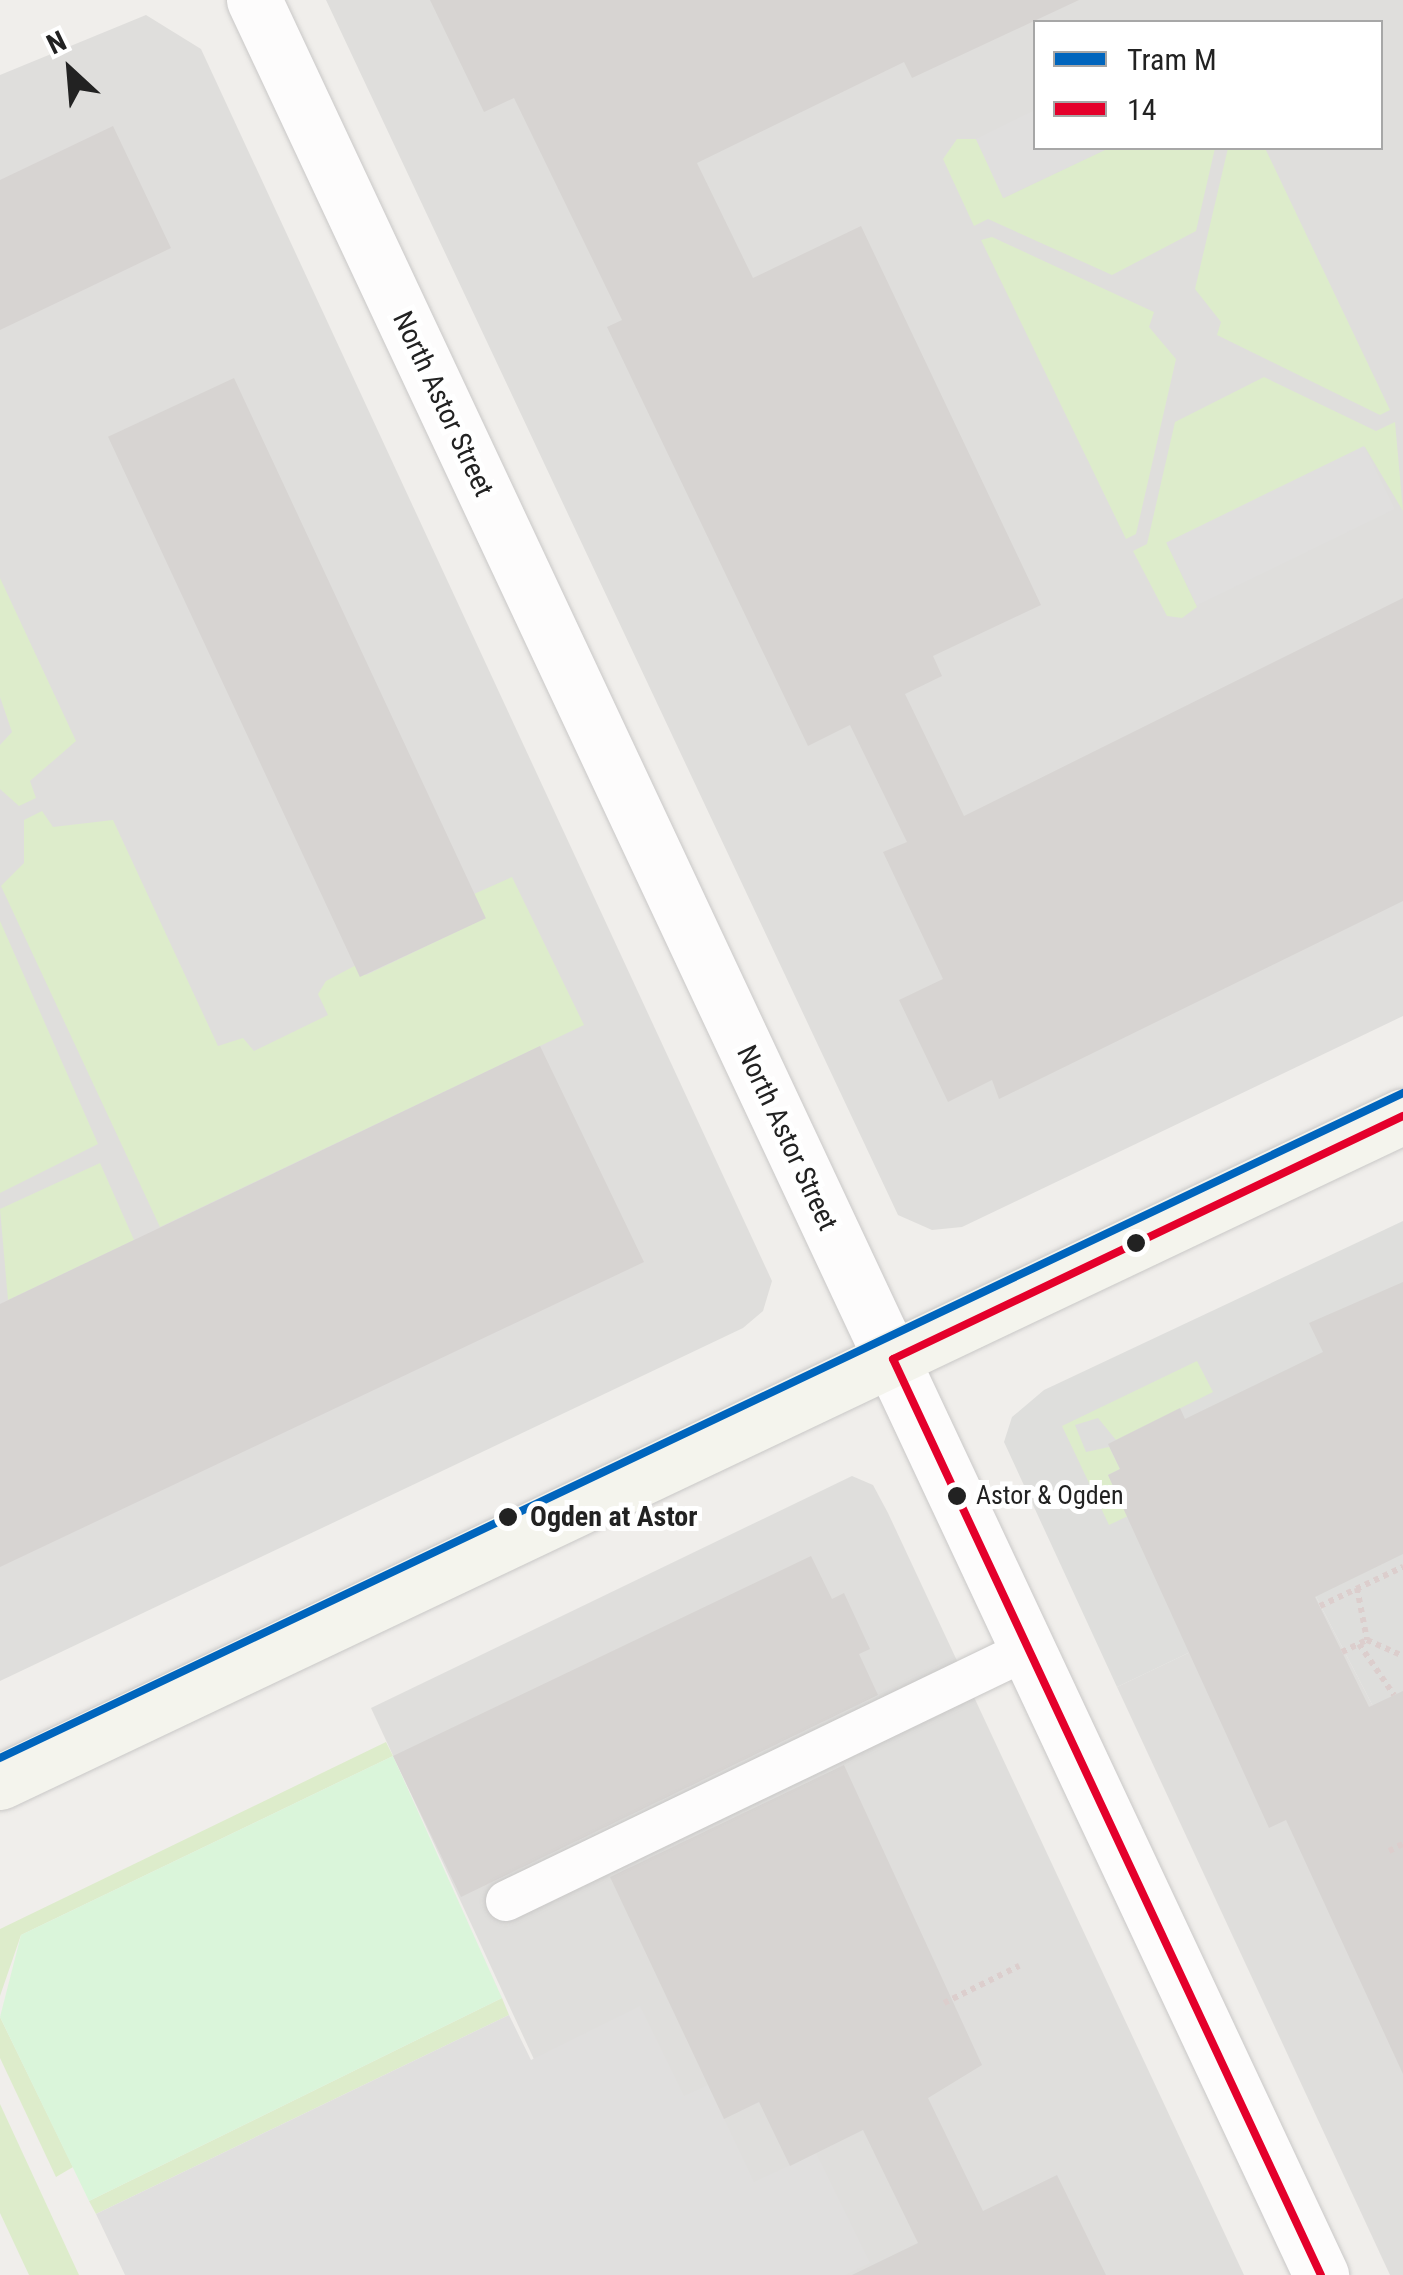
<!DOCTYPE html>
<html>
<head>
<meta charset="utf-8">
<style>
  body { margin:0 }
  #map { position:relative; width:1403px; height:2275px; overflow:hidden; background:#f0eeeb; font-family:"Roboto Condensed",sans-serif }
  div>[style] { position:absolute }
  .residential>* { inset:0; background:#dfdedc }
  .religious>* { inset:0; background:#dededc }
  .grass>* { inset:0; background:#ddeccb }
  .park>* { inset:0; background:#daf5da }
  .parking>* { inset:0; background:#e0dfde; transform-origin:0 0 }
  .building>* { inset:0; background:#d7d4d2; transform-origin:0 0 }
  .path>* { height:6px; margin-top:-3px; transform-origin:0; background:repeating-linear-gradient(90deg,#dccecd 0 5px,transparent 0 10px) }
  .roads { filter:drop-shadow(0 0 2px #c9c8c7) drop-shadow(0 0 2px #c9c8c7) }
  .lane>* { height:40px; margin:-20px; padding:0 20px; transform-origin:20px; border-radius:20px; background:#fdfcfc }
  .street>* { height:55px; margin:-27.5px; padding:0 27.5px; transform-origin:27.5px; border-radius:27.5px; background:#fdfcfc }
  .secondary>* { height:55px; margin:-27.5px; padding:0 27.5px; transform-origin:27.5px; border-radius:27.5px; background:#f4f4ed }
  .bus-1>* { height:8px; margin:-4px; padding:0 4px; transform-origin:4px; border-radius:4px; background:#e4002b }
  .tram-1>* { height:8px; margin:-4px; padding:0 4px; transform-origin:4px; border-radius:4px; background:#0065bd }
  .dots>* { width:28px; height:28px; translate:-50% -50%; box-sizing:border-box; border:5px solid #fff; border-radius:50% }
  span { translate:-50% -50%; white-space:nowrap; text-align:center; line-height:1.15; -webkit-text-stroke:10px #fff; paint-order:stroke }
  .bus-label { font-size:26px; color:#222 }
  .left { translate:0 -50%; text-align:left }
  .street-label { font-size:28px; color:#222 }
  .stop-label { font-size:28px; color:#222; font-weight:700 }
  .legend { position:absolute; left:1033px; top:20px; width:350px; height:130px; box-sizing:border-box; background:#fff; border:2px solid #a7a7a7; margin:0; padding:12px 18px; list-style:none; font-size:30px; color:#222 }
  .legend li { display:flex; align-items:center; gap:20px; height:50px }
  .legend b { width:50px; border:2px solid #a7a7a7 }
  .north { position:absolute; left:20px; top:20px; width:100px; height:100px; -webkit-text-stroke:8px #fff; paint-order:stroke; rotate:334deg; font-size:28px; font-weight:700; line-height:40px; text-align:center; color:#222 }
  .north::after { content:''; display:block; margin:auto; width:35px; height:45px; background:#222; clip-path:polygon(50% 0,100% 100%,50% 72%,0 100%) }
</style>
</head>
<body>
<div id="map">
  <div class="residential">
    <div style="clip-path:polygon(evenodd,326px 0,1403px 0,1403px 1016px,962px 1227px,932px 1230px,898px 1215px,326px 0,1036px 22px,1380px 22px,1380px 148px,1036px 148px,1036px 22px)"></div>
    <div style="clip-path:polygon(146px 15px,201px 49px,772px 1281px,763px 1311px,743px 1328px,0 1681px,0 75px)"></div>
    <div style="clip-path:polygon(852px 1476px,873px 1485px,888px 1513px,1244px 2275px,634px 2275px,371px 1708px)"></div>
    <div style="clip-path:polygon(1314px 1593px,1403px 1764px,1403px 2275px,1390px 2275px,1117px 1687px)"></div>
  </div>
  <div class="religious">
    <div style="clip-path:polygon(1403px 1221px,1403px 1764px,1314px 1593px,1117px 1687px,1004px 1442px,1012px 1417px,1044px 1390px)"></div>
  </div>
  <div class="grass">
    <div style="clip-path:polygon(957px 139px,976px 139px,1004px 198px,1109px 148px,1215px 148px,1196px 231px,1112px 275px,988px 219px,974px 226px,943px 159px)"></div>
    <div style="clip-path:polygon(1228px 148px,1265px 148px,1390px 410px,1380px 415px,1217px 335px,1221px 322px,1195px 289px)"></div>
    <div style="clip-path:polygon(992px 237px,1154px 312px,1149px 327px,1176px 359px,1136px 534px,1126px 539px,981px 240px)"></div>
    <div style="clip-path:polygon(1264px 377px,1376px 431px,1395px 422px,1403px 511px,1365px 447px,1167px 544px,1197px 607px,1182px 618px,1167px 616px,1133px 551px,1147px 544px,1175px 422px)"></div>
    <div style="clip-path:polygon(0 578px,76px 741px,30px 781px,36px 798px,19px 806px,0 789px,0 745px,12px 732px,0 697px)"></div>
    <div style="clip-path:polygon(42px 811px,53px 827px,113px 820px,218px 1046px,243px 1038px,254px 1051px,328px 1015px,318px 994px,326px 981px,360px 963px,366px 975px,485px 918px,474px 894px,512px 877px,584px 1025px,160px 1227px,1px 886px,24px 863px,24px 820px)"></div>
    <div style="clip-path:polygon(0 921px,98px 1144px,0 1193px)"></div>
    <div style="clip-path:polygon(100px 1163px,134px 1240px,8px 1300px,0 1209px)"></div>
    <div style="clip-path:polygon(1197px 1361px,1213px 1392px,1116px 1440px,1098px 1418px,1075px 1425px,1086px 1452px,1109px 1447px,1120px 1469px,1108px 1475px,1128px 1516px,1109px 1525px,1062px 1426px)"></div>
    <div style="clip-path:polygon(386px 1742px,393px 1756px,21px 1935px,0 1996px,0 1929px)"></div>
    <div style="clip-path:polygon(502px 1998px,509px 2015px,96px 2214px,89px 2201px)"></div>
    <div style="clip-path:polygon(0 2017px,73px 2167px,56px 2177px,0 2058px)"></div>
    <div style="clip-path:polygon(0 2104px,79px 2275px,29px 2275px,0 2213px)"></div>
  </div>
  <div class="park">
    <div style="clip-path:polygon(393px 1756px,502px 1998px,89px 2201px,0 2017px,21px 1935px)"></div>
  </div>
  <div class="parking">
    <div style="clip-path:polygon(1035px 110px,1036px 148px,1109px 148px,1003px 198px,976px 139px)"></div>
    <div style="left:1364px;top:446px;width:70px;height:220px;rotate:64deg"></div>
    <div style="clip-path:polygon(640px 2006px,684px 2096px,708px 2085px,754px 2182px,816px 2153px,870px 2263px,845px 2275px,125px 2275px,96px 2214px,509px 2015px,531px 2060px)"></div>
  </div>
  <div class="building">
    <div style="clip-path:polygon(430px 0,1079px 0,912px 78px,904px 62px,697px 163px,753px 278px,861px 226px,1041px 605px,933px 656px,942px 676px,905px 694px,964px 816px,1403px 598px,1403px 901px,999px 1099px,992px 1080px,948px 1102px,899px 1000px,943px 979px,883px 852px,907px 842px,850px 725px,808px 746px,607px 327px,622px 320px,514px 98px,484px 112px)"></div>
    <div style="clip-path:polygon(113px 126px,171px 248px,0 330px,0 180px)"></div>
    <div style="left:234px;top:378px;width:596px;height:139px;rotate:65deg"></div>
    <div style="clip-path:polygon(540px 1046px,644px 1262px,0 1567px,0 1304px)"></div>
    <div style="clip-path:polygon(1403px 1282px,1403px 1554px,1315px 1597px,1369px 1707px,1403px 1691px,1403px 2074px,1286px 1820px,1269px 1828px,1108px 1475px,1120px 1469px,1108px 1444px,1180px 1408px,1185px 1419px,1323px 1352px,1309px 1323px)"></div>
    <div style="clip-path:polygon(811px 1556px,832px 1599px,844px 1593px,870px 1649px,859px 1654px,878px 1695px,461px 1897px,393px 1756px)"></div>
    <div style="clip-path:polygon(844px 1765px,982px 2065px,928px 2098px,983px 2211px,1057px 2175px,1106px 2275px,852px 2275px,918px 2243px,863px 2130px,790px 2166px,759px 2102px,724px 2119px,610px 1877px)"></div>
  </div>
  <div class="path">
    <div style="left:1357px;top:1588px;width:53px;rotate:79.1deg"></div>
    <div style="left:1320px;top:1606px;width:92px;rotate:-25.2deg"></div>
    <div style="left:1359px;top:1644px;width:62px;rotate:55.5deg"></div>
    <div style="left:1342px;top:1652px;width:28px;rotate:-26deg"></div>
    <div style="left:1367px;top:1640px;width:39px;rotate:24deg"></div>
    <div style="left:1389px;top:1851px;width:16px;rotate:-27deg"></div>
    <div style="left:944px;top:2003px;width:84px;rotate:-26.3deg"></div>
  </div>
  <div class="roads">
    <div class="lane">
      <div style="left:506px;top:1901px;width:581px;rotate:-25.73deg"></div>
    </div>
    <div class="street">
      <div style="left:254px;top:0;width:2513px;rotate:64.87deg"></div>
    </div>
    <div class="secondary">
      <div style="left:0;top:1782px;width:1553px;rotate:-25.39deg"></div>
    </div>
  </div>
  <div class="bus-1">
    <div style="left:893px;top:1359px;width:1011px;rotate:64.96deg"></div>
    <div style="left:893px;top:1359px;width:565px;rotate:-25.48deg"></div>
  </div>
  <div class="tram-1">
    <div style="left:0;top:1758px;width:1553px;rotate:-25.36deg"></div>
  </div>
  <div class="dots">
    <div style="left:1136px;top:1243px;background:#222"></div>
    <div style="left:957px;top:1496px;background:#222"></div>
    <div style="left:508px;top:1517px;background:#222"></div>
  </div>
  <div class="bus-label">
    <span class="left" style="left:976px;top:1496px">Astor &amp; Ogden</span>
  </div>
  <div class="street-label">
    <span style="left:443px;top:404px;rotate:65deg">North Astor Street</span>
    <span style="left:787px;top:1138px;rotate:65deg">North Astor Street</span>
  </div>
  <div class="stop-label">
    <span class="left" style="left:530px;top:1517px">Ogden at Astor</span>
  </div>
  <ul class="legend">
  <li><b style="height:12px;background:#0065bd"></b>Tram M</li>
  <li><b style="height:12px;background:#e4002b"></b>14</li>
  </ul>
  <div class="north">N</div>
</div>
</body>
</html>
